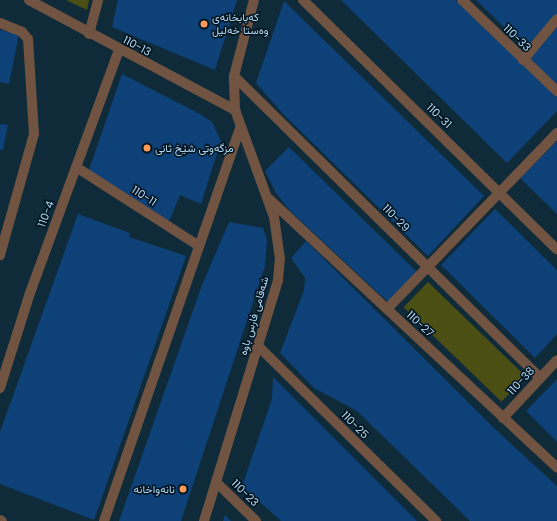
<!DOCTYPE html>
<html>
<head>
<meta charset="utf-8">
<style>
  body { margin:0 }
  #map { position:relative; width:557px; height:521px; overflow:hidden; background:#0f2b39; font-family:Poppins,Vazirmatn,sans-serif }
  div>[style] { position:absolute }
  .green>* { inset:0; background:#4b4f14; transform-origin:0 0 }
  .building>* { inset:0; background:#0d4177 }
  .minor>* { height:10px; margin:-5px; padding:0 5px; transform-origin:5px; border-radius:5px; background:#705341 }
  .dots>* { width:11px; height:11px; translate:-50% -50%; box-sizing:border-box; border:2px solid #001320; border-radius:50% }
  span { translate:-50% -50%; white-space:nowrap; text-align:center; line-height:1.15; -webkit-text-stroke:3px #001320; paint-order:stroke }
  .poi-label { font-size:11px; color:#b4dcf4 }
  .left { translate:0 -50%; text-align:left }
  .right { translate:-100% -50%; text-align:right }
  .street-label { font-size:11px; color:#b4dcf4 }
</style>
</head>
<body>
<div id="map">
  <div class="green">
    <div style="clip-path:polygon(66px 0,89px 0,87px 10px)"></div>
    <div style="left:428px;top:282px;width:136px;height:35px;rotate:44deg"></div>
  </div>
  <div class="building">
    <div style="clip-path:polygon(118px 0,237px 0,215px 70px,112px 27px)"></div>
    <div style="clip-path:polygon(341px 0,455px 0,557px 96px,557px 111px,507px 163px)"></div>
    <div style="clip-path:polygon(476px 0,557px 0,557px 15px,527px 49px)"></div>
    <div style="clip-path:polygon(284px 1px,484px 196px,428px 256px,283px 114px,256px 83px)"></div>
    <div style="clip-path:polygon(557px 23px,557px 84px,527px 60px)"></div>
    <div style="clip-path:polygon(0 30px,19px 34px,9px 84px,0 82px)"></div>
    <div style="clip-path:polygon(122px 74px,200px 114px,212px 122px,221px 141px,201px 204px,180px 195px,168px 224px,89px 170px)"></div>
    <div style="clip-path:polygon(0 124px,8px 125px,3px 150px,0 150px)"></div>
    <div style="clip-path:polygon(557px 141px,557px 214px,520px 178px)"></div>
    <div style="clip-path:polygon(289px 147px,418px 273px,388px 302px,290px 211px,276px 193px,265px 171px)"></div>
    <div style="clip-path:polygon(495px 209px,557px 270px,557px 334px,535px 358px,441px 265px)"></div>
    <div style="clip-path:polygon(78px 214px,130px 233px,129px 237px,186px 256px,94px 520px,0 484px,0 432px)"></div>
    <div style="clip-path:polygon(229px 222px,263px 228px,267px 240px,265px 266px,181px 521px,119px 521px,202px 285px)"></div>
    <div style="clip-path:polygon(306px 241px,496px 430px,557px 486px,557px 521px,470px 521px,357px 411px,314px 388px,280px 353px,304px 290px,305px 278px,291px 258px)"></div>
    <div style="clip-path:polygon(273px 377px,417px 521px,281px 521px,242px 486px,272px 399px)"></div>
    <div style="clip-path:polygon(557px 379px,557px 442px,526px 411px)"></div>
    <div style="clip-path:polygon(225px 515px,231px 521px,223px 521px)"></div>
  </div>
  <div class="minor">
    <div style="left:29px;top:0;width:234px;rotate:28.1deg"></div>
    <div style="left:303px;top:0;width:356px;rotate:44.5deg"></div>
    <div style="left:462px;top:0;width:132px;rotate:43.8deg"></div>
    <div style="left:0;top:23px;width:24px;rotate:22deg"></div>
    <div style="left:22px;top:32px;width:9px;rotate:49deg"></div>
    <div style="left:28px;top:39px;width:95px;rotate:86.4deg"></div>
    <div style="left:34px;top:134px;width:126px;rotate:105.7deg"></div>
    <div style="left:89px;top:34px;width:35px;rotate:-75deg"></div>
    <div style="left:523px;top:60px;width:53px;rotate:-50.3deg"></div>
    <div style="left:234px;top:76px;width:430px;rotate:44.6deg"></div>
    <div style="left:76px;top:167px;width:146px;rotate:32.7deg"></div>
    <div style="left:269px;top:199px;width:394px;rotate:43deg"></div>
    <div style="left:387px;top:309px;width:245px;rotate:-46deg"></div>
    <div style="left:258px;top:346px;width:250px;rotate:44.5deg"></div>
    <div style="left:0;top:388px;width:100px;rotate:-72.5deg"></div>
    <div style="left:30px;top:293px;width:259px;rotate:-69.9deg"></div>
    <div style="left:503px;top:418px;width:79px;rotate:-47deg"></div>
    <div style="left:216px;top:482px;width:56px;rotate:44.3deg"></div>
    <div style="left:0;top:520px;width:2px;rotate:27deg"></div>
    <div style="left:104px;top:521px;width:416px;rotate:-70.9deg"></div>
    <div style="left:204px;top:521px;width:252px;rotate:-72.9deg"></div>
    <div style="left:278px;top:280px;width:21px;rotate:-85deg"></div>
    <div style="left:280px;top:259px;width:42px;rotate:-98.1deg"></div>
    <div style="left:274px;top:217px;width:114px;rotate:-110deg"></div>
    <div style="left:235px;top:110px;width:34px;rotate:-92deg"></div>
    <div style="left:234px;top:76px;width:79px;rotate:-75.3deg"></div>
  </div>
  <div class="dots">
    <div style="left:204px;top:24px;background:#fe9c57"></div>
    <div style="left:147px;top:148px;background:#fe9c57"></div>
    <div style="left:183px;top:489px;background:#fe9c57"></div>
  </div>
  <div class="poi-label">
    <span class="left" style="left:212px;top:24px">کەبابخانەی<br>وەستا خەلیل</span>
    <span class="left" style="left:155px;top:148px">مزگەوتی شێخ ثانی</span>
    <span class="right" style="left:175px;top:489px">نانەواخانە</span>
  </div>
  <div class="street-label">
    <span style="left:517px;top:38px;rotate:44deg">110-33</span>
    <span style="left:137px;top:46px;rotate:28deg">110-13</span>
    <span style="left:439px;top:116px;rotate:44deg">110-31</span>
    <span style="left:144px;top:196px;rotate:33deg">110-11</span>
    <span style="left:46px;top:214px;rotate:-70deg">110-4</span>
    <span style="left:396px;top:218px;rotate:45deg">110-29</span>
    <span style="left:254px;top:316px;rotate:-74deg">شەقامی فارس باوە</span>
    <span style="left:420px;top:324px;rotate:43deg">110-27</span>
    <span style="left:521px;top:381px;rotate:-47deg">110-38</span>
    <span style="left:355px;top:425px;rotate:45deg">110-25</span>
    <span style="left:245px;top:493px;rotate:45deg">110-23</span>
  </div>
</div>
</body>
</html>
